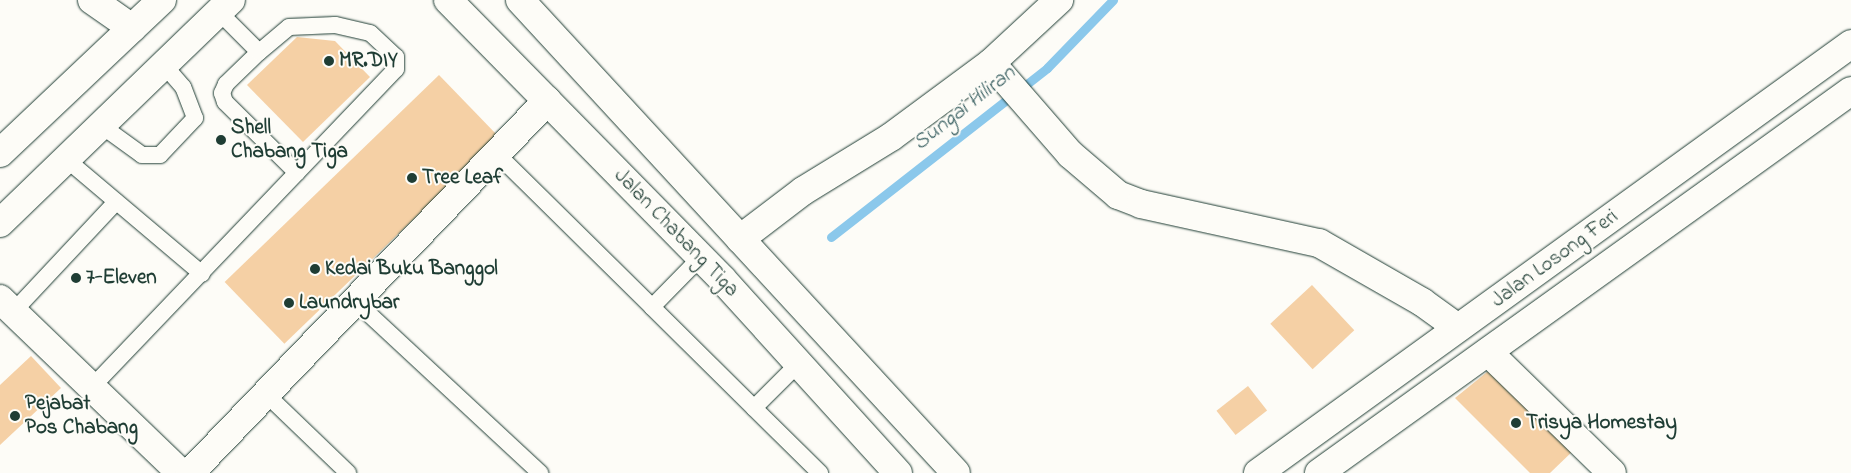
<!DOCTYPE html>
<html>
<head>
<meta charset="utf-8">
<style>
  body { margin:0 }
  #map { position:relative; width:1851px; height:473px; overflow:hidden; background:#fdfcf7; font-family:"Indie Flower",sans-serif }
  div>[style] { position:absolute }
  .stream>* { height:9px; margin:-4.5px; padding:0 4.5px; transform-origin:4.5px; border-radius:4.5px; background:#8bc8eb }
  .building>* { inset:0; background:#f5d0a5; transform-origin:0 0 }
  .roads { filter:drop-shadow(0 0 1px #1f3d34) drop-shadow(0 0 1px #1f3d34) }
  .service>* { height:16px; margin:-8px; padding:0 8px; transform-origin:8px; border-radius:8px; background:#fdfcf7 }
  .minor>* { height:28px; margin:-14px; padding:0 14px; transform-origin:14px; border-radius:14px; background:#fdfcf7 }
  .secondary>* { height:28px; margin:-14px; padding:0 14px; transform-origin:14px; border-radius:14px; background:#fdfcf7 }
  .dots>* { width:14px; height:14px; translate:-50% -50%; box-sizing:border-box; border:2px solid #fdfcf7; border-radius:50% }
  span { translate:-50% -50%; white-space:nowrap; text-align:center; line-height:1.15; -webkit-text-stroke:4px #fdfcf7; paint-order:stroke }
  .poi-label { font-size:21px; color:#1f3d34; font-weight:700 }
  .left { translate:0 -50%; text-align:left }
  .street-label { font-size:21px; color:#1f3d34 }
  .water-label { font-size:22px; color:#3a6062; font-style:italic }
</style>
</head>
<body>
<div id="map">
  <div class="stream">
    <div style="left:831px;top:237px;width:274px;rotate:-38deg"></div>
    <div style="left:1047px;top:68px;width:95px;rotate:-45.9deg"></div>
  </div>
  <div class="building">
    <div style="clip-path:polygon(297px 37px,335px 41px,370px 77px,303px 142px,247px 85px)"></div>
    <div style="left:439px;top:75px;width:86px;height:298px;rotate:46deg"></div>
    <div style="left:1312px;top:285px;width:62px;height:57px;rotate:47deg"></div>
    <div style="clip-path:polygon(31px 356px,61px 388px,0 445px,0 385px)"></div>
    <div style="clip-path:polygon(1497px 364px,1576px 448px,1550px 473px,1530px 473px,1455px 398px)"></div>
    <div style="left:1248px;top:386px;width:31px;height:40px;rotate:52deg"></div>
  </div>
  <div class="roads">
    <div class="service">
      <div style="left:259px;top:52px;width:46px;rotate:135.9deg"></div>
      <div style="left:226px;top:84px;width:10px;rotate:114deg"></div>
      <div style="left:222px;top:93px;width:9px;rotate:72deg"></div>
      <div style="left:225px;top:102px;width:101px;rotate:44.6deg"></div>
      <div style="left:102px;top:126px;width:49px;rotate:35.9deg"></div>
      <div style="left:142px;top:155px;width:18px"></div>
      <div style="left:160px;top:155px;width:51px;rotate:-46.6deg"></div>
      <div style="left:195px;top:118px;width:33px;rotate:-111deg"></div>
      <div style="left:183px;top:87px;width:28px;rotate:-131deg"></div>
      <div style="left:497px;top:154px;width:218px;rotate:44.6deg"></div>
      <div style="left:652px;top:307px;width:70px;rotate:-45.6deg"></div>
      <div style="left:66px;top:159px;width:178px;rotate:40.2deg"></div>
      <div style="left:355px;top:301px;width:253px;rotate:42.9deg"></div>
      <div style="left:652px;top:307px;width:144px;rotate:44.7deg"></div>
      <div style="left:13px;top:312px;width:151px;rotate:-46.9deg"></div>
      <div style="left:800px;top:362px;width:65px;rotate:135deg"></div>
      <div style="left:754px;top:408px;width:93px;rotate:44.6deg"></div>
      <div style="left:92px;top:387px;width:440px;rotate:-46.3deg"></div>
      <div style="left:396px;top:69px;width:12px;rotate:-90deg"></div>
      <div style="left:396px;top:57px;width:35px;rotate:-137deg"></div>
      <div style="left:370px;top:33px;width:36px;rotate:-167deg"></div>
      <div style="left:335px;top:25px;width:46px;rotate:177.5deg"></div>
      <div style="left:289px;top:27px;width:39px;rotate:140deg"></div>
      <div style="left:259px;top:52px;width:55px;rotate:-135deg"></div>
      <div style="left:266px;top:394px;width:114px;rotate:43.9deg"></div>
    </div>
    <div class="minor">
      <div style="left:92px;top:0;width:49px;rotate:35deg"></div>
      <div style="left:991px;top:63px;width:121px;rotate:49deg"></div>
      <div style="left:1070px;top:154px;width:63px;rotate:40.5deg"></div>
      <div style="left:1118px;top:195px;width:25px;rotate:21deg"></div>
      <div style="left:1141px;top:204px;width:182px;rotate:12.4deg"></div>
      <div style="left:1319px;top:243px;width:119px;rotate:29.8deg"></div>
      <div style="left:1422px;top:302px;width:44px;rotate:35.8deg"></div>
      <div style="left:740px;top:239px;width:79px;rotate:-37.3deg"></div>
      <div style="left:803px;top:191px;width:103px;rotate:-31.5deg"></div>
      <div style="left:891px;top:137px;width:124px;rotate:-36.5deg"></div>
      <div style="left:991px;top:63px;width:93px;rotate:-42.8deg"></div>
      <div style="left:0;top:299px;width:251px;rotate:43.9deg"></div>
      <div style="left:1488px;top:352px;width:173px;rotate:44.3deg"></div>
      <div style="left:190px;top:473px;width:516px;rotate:-46.18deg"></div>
    </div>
    <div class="secondary">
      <div style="left:448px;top:0;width:391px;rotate:45.5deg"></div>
      <div style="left:722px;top:279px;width:262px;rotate:47.8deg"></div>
      <div style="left:520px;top:0;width:643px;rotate:47.33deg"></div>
      <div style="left:0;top:153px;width:223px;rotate:-43.4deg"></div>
      <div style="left:0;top:223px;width:321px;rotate:-44deg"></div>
      <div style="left:1258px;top:473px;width:732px;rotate:-35.88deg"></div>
      <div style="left:1319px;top:473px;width:655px;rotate:-35.68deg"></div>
    </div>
  </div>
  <div class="dots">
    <div style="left:329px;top:61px;background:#1f3d34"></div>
    <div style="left:221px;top:140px;background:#1f3d34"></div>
    <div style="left:412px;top:178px;background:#1f3d34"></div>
    <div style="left:315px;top:269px;background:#1f3d34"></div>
    <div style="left:76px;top:278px;background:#1f3d34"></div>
    <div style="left:289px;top:303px;background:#1f3d34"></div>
    <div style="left:15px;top:416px;background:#1f3d34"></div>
    <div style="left:1516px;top:423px;background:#1f3d34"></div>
  </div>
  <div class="poi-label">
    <span class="left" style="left:339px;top:61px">MR.DIY</span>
    <span class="left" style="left:231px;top:140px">Shell<br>Chabang Tiga</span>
    <span class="left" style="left:422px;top:178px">Tree Leaf</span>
    <span class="left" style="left:325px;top:269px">Kedai Buku Banggol</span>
    <span class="left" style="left:86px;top:278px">7-Eleven</span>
    <span class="left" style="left:299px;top:303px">Laundrybar</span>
    <span class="left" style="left:25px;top:416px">Pejabat<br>Pos Chabang</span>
    <span class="left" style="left:1526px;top:423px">Trisya Homestay</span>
  </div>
  <div class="street-label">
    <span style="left:676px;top:233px;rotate:46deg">Jalan Chabang Tiga</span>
    <span style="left:1555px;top:259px;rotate:-36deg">Jalan Losong Feri</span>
  </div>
  <div class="water-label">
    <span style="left:965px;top:109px;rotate:-38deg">Sungai Hiliran</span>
  </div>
</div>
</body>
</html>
